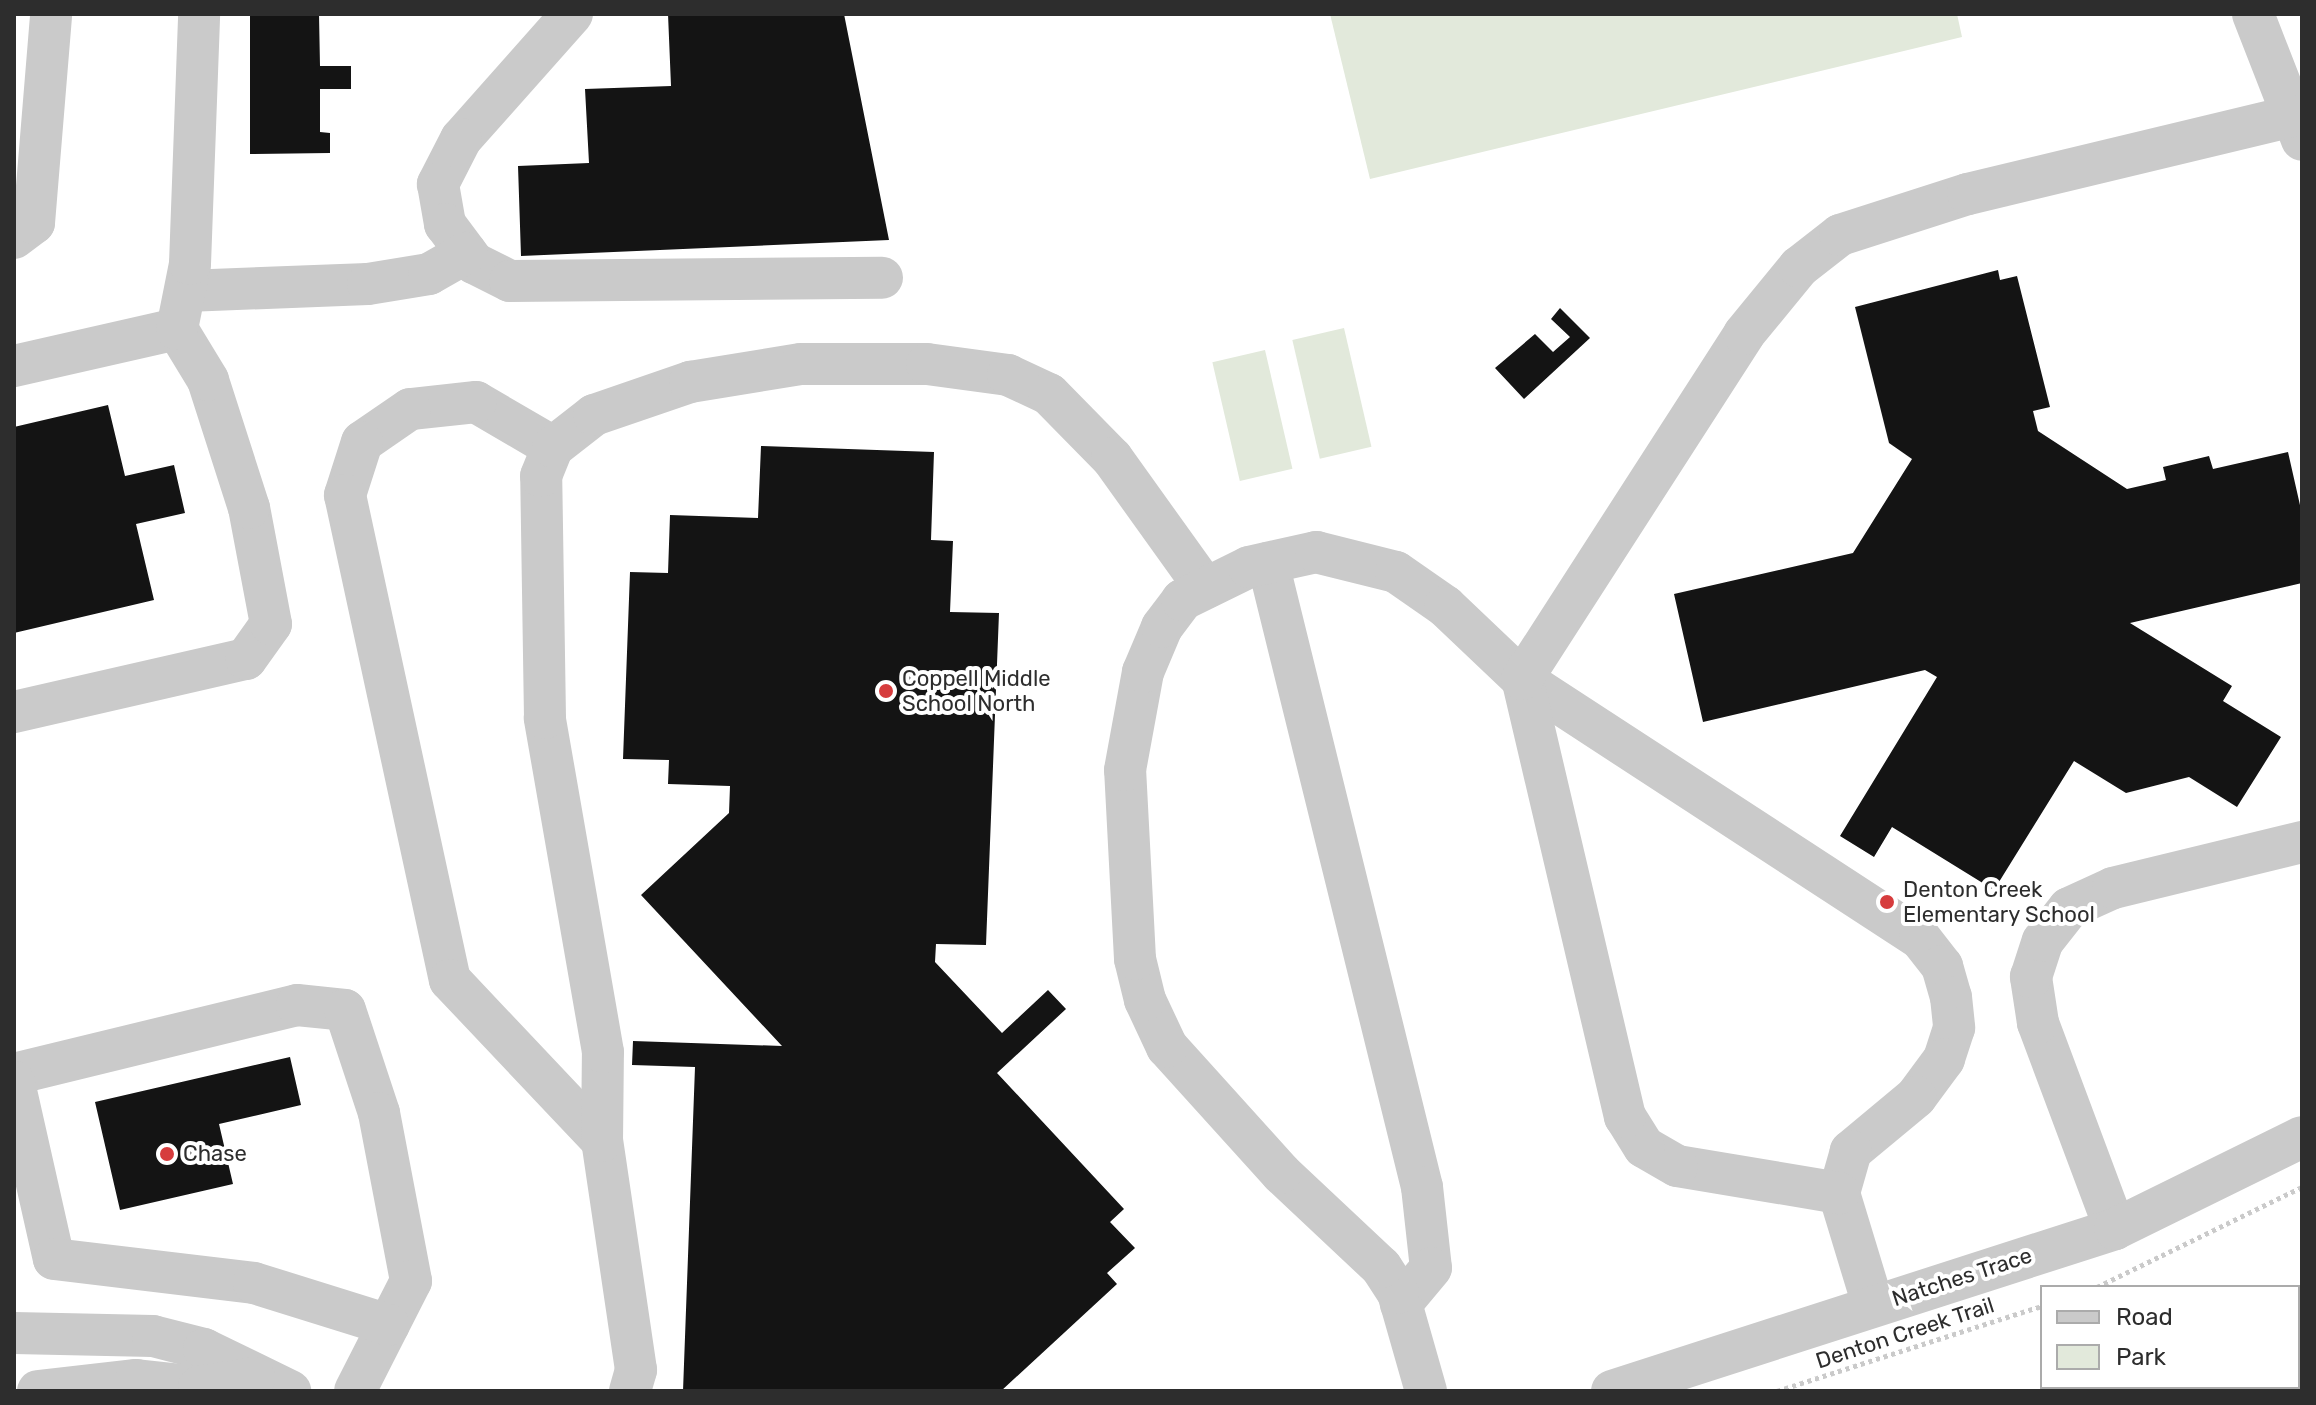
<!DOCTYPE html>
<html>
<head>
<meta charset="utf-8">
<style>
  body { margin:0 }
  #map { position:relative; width:2316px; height:1405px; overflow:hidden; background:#fff; font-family:Rubik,sans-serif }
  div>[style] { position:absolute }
  .green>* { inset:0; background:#e2e9db; transform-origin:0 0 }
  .building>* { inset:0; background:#141414 }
  .path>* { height:5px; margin-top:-2.5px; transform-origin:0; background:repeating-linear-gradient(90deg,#cacaca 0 4px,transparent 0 8px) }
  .minor>* { height:42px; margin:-21px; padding:0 21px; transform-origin:21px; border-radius:21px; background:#cacaca }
  .dots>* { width:22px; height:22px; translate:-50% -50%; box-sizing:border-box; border:4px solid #fff; border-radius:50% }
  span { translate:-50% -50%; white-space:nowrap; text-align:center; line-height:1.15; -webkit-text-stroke:8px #fff; paint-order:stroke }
  .poi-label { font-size:22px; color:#2d2d2d }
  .left { translate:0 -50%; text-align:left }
  .street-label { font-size:22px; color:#2d2d2d }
  .frame { position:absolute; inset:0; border:16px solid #2d2d2d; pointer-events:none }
  .legend { position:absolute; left:2040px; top:1285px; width:260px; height:104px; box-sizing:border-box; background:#fff; border:2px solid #ababab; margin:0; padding:10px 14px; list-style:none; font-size:24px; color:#2d2d2d }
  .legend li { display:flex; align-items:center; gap:16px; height:40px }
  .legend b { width:40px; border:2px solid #ababab }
</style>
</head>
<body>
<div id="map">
  <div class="green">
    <div style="clip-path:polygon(1330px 14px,1957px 14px,1962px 37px,1370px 179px)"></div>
    <div style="left:1344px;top:328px;width:122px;height:53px;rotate:77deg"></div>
    <div style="left:1265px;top:350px;width:122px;height:54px;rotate:77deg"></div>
  </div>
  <div class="building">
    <div style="clip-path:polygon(250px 14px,319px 14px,320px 66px,351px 66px,351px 89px,320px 89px,320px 132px,330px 133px,330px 153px,250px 154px)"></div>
    <div style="clip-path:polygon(668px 14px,844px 14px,889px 240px,521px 256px,518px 166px,589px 163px,585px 89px,671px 86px)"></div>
    <div style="clip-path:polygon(1998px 270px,2000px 280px,2017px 276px,2050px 407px,2033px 411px,2038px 431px,2127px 489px,2166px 480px,2163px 467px,2209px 456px,2213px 469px,2288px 452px,2302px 514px,2302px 583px,2130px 623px,2232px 686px,2223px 701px,2281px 737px,2237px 807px,2189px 777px,2126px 793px,2074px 761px,1994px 890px,1892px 827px,1874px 857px,1840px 836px,1937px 677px,1925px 670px,1703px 722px,1674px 594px,1853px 553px,1912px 459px,1889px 443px,1855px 307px)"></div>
    <div style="clip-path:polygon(1560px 308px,1590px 338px,1524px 399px,1495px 368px,1535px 334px,1553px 352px,1570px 337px,1551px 319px)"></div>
    <div style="clip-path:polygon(108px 405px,125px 476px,174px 465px,185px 513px,136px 524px,154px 600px,14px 633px,14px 427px)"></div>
    <div style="clip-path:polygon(761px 446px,934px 452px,931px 540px,953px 541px,950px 612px,999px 613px,986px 945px,936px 944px,935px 962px,1002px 1033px,1048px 990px,1066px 1009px,997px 1073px,1124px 1209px,1110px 1222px,1135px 1248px,1107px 1273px,1117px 1284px,1001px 1391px,683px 1391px,695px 1067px,632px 1065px,633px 1041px,782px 1046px,641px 895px,729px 813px,730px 786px,668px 784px,669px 760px,623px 759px,630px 572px,668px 573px,670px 515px,758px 518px)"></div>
    <div style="clip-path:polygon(290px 1057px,301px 1105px,219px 1124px,233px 1184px,120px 1210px,95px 1102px)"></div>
  </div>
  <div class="path">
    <div style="left:2097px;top:1287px;width:228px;rotate:-26deg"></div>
    <div style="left:1777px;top:1391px;width:278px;rotate:-17.8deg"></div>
  </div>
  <div class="minor">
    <div style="left:572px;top:14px;width:167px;rotate:131.6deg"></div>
    <div style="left:461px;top:139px;width:51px;rotate:117.1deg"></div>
    <div style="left:438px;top:184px;width:41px;rotate:80.1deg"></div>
    <div style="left:445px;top:224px;width:49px;rotate:53.4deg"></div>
    <div style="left:474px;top:263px;width:40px;rotate:26.6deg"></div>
    <div style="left:510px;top:281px;width:372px;rotate:-0.5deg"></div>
    <div style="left:2253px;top:14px;width:135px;rotate:68.7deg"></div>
    <div style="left:14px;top:238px;width:25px;rotate:-37deg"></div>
    <div style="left:34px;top:223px;width:210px;rotate:-85.3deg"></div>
    <div style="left:186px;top:291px;width:182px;rotate:-2.2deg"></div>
    <div style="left:368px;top:284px;width:62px;rotate:-9.3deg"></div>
    <div style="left:429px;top:274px;width:43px;rotate:-29.6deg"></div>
    <div style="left:14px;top:366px;width:167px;rotate:-12.8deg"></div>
    <div style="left:553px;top:447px;width:89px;rotate:-149.7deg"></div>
    <div style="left:476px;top:402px;width:66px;rotate:173.9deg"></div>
    <div style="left:410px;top:409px;width:58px;rotate:145.5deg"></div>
    <div style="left:362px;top:442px;width:56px;rotate:107.8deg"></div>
    <div style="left:345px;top:495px;width:496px;rotate:77.8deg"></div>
    <div style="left:450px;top:980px;width:221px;rotate:46.6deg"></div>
    <div style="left:1268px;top:563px;width:643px;rotate:76.14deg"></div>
    <div style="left:1422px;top:1187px;width:81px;rotate:83.7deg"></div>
    <div style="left:1431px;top:1268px;width:47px;rotate:129.8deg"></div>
    <div style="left:14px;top:712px;width:238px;rotate:-12.9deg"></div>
    <div style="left:246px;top:659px;width:43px;rotate:-54.5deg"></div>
    <div style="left:271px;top:624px;width:118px;rotate:-100.7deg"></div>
    <div style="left:249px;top:508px;width:134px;rotate:-107.8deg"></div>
    <div style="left:208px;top:380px;width:60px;rotate:-121.3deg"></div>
    <div style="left:177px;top:329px;width:66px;rotate:-78.7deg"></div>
    <div style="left:190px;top:264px;width:250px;rotate:-87.9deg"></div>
    <div style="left:14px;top:1074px;width:291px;rotate:-13.7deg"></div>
    <div style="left:297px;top:1005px;width:48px;rotate:5.9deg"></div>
    <div style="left:345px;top:1010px;width:108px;rotate:71.7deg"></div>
    <div style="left:379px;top:1113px;width:171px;rotate:79.2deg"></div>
    <div style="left:411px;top:1281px;width:123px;rotate:117deg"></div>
    <div style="left:14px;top:1082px;width:181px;rotate:77.3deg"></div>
    <div style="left:54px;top:1259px;width:201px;rotate:6.8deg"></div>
    <div style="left:254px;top:1283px;width:141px;rotate:17.3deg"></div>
    <div style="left:1839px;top:1193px;width:117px;rotate:73.1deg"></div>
    <div style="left:2115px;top:1229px;width:220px;rotate:-110.5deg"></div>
    <div style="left:2038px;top:1023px;width:47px;rotate:-98.7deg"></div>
    <div style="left:2031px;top:977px;width:38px;rotate:-72deg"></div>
    <div style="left:2043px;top:941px;width:42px;rotate:-51.8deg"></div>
    <div style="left:2069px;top:908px;width:48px;rotate:-24.4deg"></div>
    <div style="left:2113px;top:888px;width:195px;rotate:-13.7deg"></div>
    <div style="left:14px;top:1333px;width:139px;rotate:1.2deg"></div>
    <div style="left:153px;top:1336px;width:53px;rotate:14.3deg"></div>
    <div style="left:204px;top:1349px;width:96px;rotate:26deg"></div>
    <div style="left:38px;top:1391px;width:99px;rotate:-6.4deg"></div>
    <div style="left:136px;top:1380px;width:63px;rotate:6.3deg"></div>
    <div style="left:199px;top:1387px;width:56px;rotate:-9.3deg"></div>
    <div style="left:630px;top:1391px;width:22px;rotate:-74deg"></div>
    <div style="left:636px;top:1370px;width:232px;rotate:-98.4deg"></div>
    <div style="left:602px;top:1141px;width:89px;rotate:-89.4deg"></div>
    <div style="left:603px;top:1052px;width:339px;rotate:-99.9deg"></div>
    <div style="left:545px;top:718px;width:242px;rotate:-90.9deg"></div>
    <div style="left:541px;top:476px;width:31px;rotate:-68deg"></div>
    <div style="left:553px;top:447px;width:52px;rotate:-38deg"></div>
    <div style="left:594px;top:415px;width:102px;rotate:-19deg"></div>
    <div style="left:690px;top:382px;width:112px;rotate:-9.2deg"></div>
    <div style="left:801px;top:364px;width:126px"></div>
    <div style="left:927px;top:364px;width:82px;rotate:7.7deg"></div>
    <div style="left:1008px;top:375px;width:45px;rotate:24.9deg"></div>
    <div style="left:1049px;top:394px;width:90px;rotate:45.5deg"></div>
    <div style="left:1112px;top:458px;width:160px;rotate:54.4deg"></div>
    <div style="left:1426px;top:1391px;width:102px;rotate:-105.9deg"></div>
    <div style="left:1398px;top:1293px;width:31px;rotate:-123deg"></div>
    <div style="left:1381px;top:1267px;width:137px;rotate:-136.8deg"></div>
    <div style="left:1281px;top:1173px;width:170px;rotate:-132.1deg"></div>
    <div style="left:1167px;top:1047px;width:52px;rotate:-115.1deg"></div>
    <div style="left:1145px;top:1000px;width:42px;rotate:-103.7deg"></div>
    <div style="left:1135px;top:959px;width:189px;rotate:-93deg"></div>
    <div style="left:1125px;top:770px;width:100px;rotate:-79.6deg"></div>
    <div style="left:1143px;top:672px;width:49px;rotate:-67.1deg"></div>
    <div style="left:1162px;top:627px;width:34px;rotate:-53deg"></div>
    <div style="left:1182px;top:600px;width:75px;rotate:-26.2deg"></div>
    <div style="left:1249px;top:567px;width:69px;rotate:-12.6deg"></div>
    <div style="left:1316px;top:552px;width:82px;rotate:14deg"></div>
    <div style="left:1396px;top:572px;width:60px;rotate:34.8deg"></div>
    <div style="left:1445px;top:606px;width:106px;rotate:43.5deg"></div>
    <div style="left:1522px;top:679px;width:475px;rotate:33.1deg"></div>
    <div style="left:1920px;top:938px;width:36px;rotate:52deg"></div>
    <div style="left:1942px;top:966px;width:32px;rotate:74deg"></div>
    <div style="left:1951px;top:997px;width:31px;rotate:84deg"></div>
    <div style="left:1954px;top:1028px;width:33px;rotate:108deg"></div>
    <div style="left:1944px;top:1059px;width:47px;rotate:126.4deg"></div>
    <div style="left:1916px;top:1097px;width:85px;rotate:140.3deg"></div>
    <div style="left:1851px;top:1151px;width:44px;rotate:105.9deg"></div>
    <div style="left:1839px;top:1193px;width:164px;rotate:-170.5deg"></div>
    <div style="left:1677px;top:1166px;width:38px;rotate:-150deg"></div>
    <div style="left:1644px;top:1147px;width:36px;rotate:-122deg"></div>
    <div style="left:1625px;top:1117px;width:450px;rotate:-103.2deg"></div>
    <div style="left:1522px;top:679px;width:410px;rotate:-57.2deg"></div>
    <div style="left:1744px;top:334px;width:87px;rotate:-50.6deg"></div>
    <div style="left:1799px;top:267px;width:52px;rotate:-38deg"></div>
    <div style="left:1840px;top:235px;width:134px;rotate:-17.8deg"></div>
    <div style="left:1968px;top:194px;width:334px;rotate:-13.5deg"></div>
    <div style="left:1612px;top:1391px;width:528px;rotate:-17.85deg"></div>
    <div style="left:2115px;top:1229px;width:208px;rotate:-26.2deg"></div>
  </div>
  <div class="dots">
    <div style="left:886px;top:691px;background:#d63c3d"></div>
    <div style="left:1887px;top:902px;background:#d63c3d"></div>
    <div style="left:167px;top:1154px;background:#d63c3d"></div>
  </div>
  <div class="poi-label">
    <span class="left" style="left:902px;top:691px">Coppell Middle<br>School North</span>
    <span class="left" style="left:1903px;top:902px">Denton Creek<br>Elementary School</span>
    <span class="left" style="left:183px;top:1154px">Chase</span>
  </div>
  <div class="street-label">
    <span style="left:1962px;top:1277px;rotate:-18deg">Natches Trace</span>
    <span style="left:1905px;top:1333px;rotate:-18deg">Denton Creek Trail</span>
  </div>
  <div class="frame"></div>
  <ul class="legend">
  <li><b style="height:10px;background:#cacaca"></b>Road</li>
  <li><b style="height:22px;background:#e2e9db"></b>Park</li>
  </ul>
</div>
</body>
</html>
